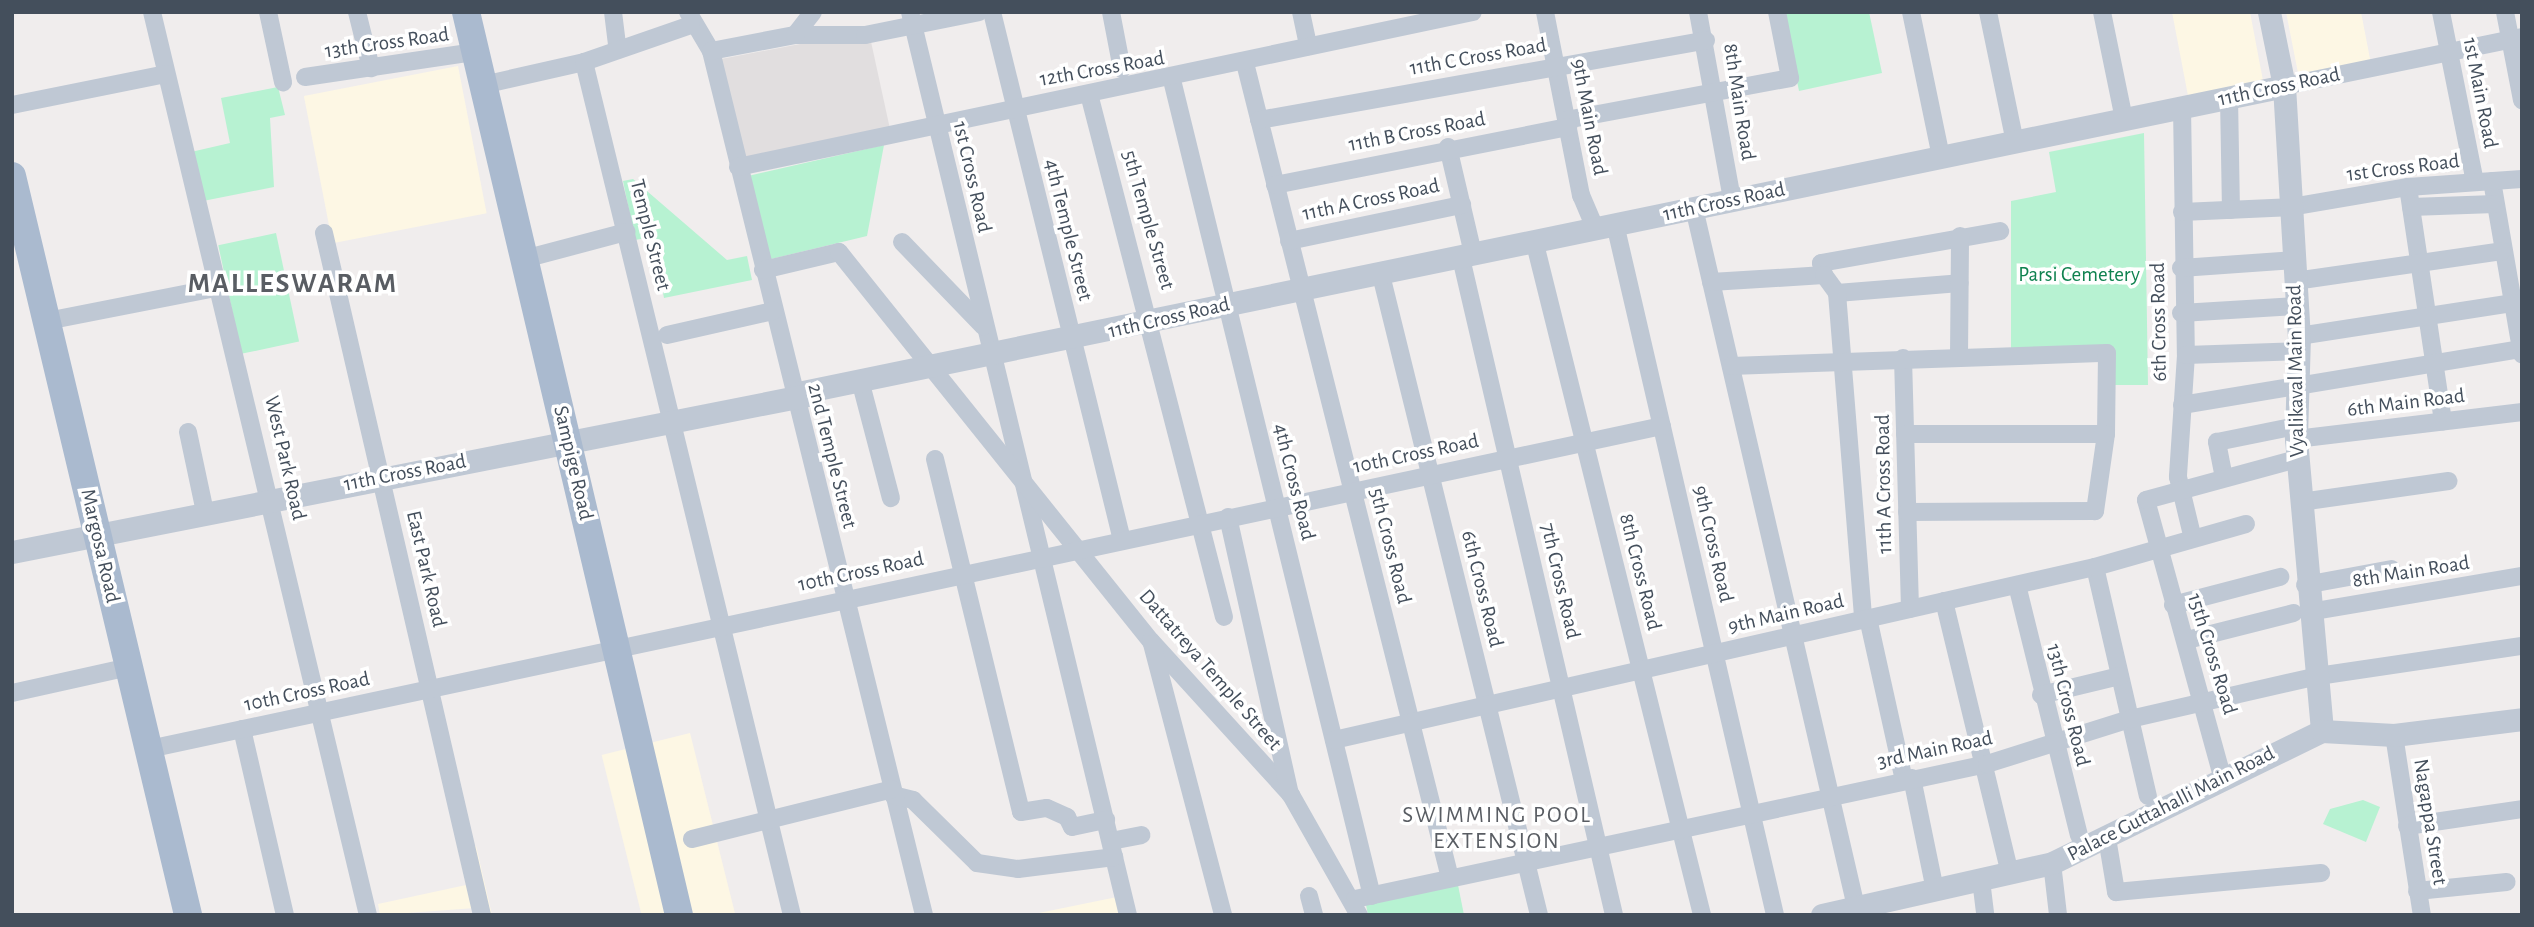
<!DOCTYPE html>
<html>
<head>
<meta charset="utf-8">
<style>
  body { margin:0 }
  #map { position:relative; width:2534px; height:927px; overflow:hidden; background:#f0eded; font-family:"Alegreya Sans",sans-serif }
  div>[style] { position:absolute }
  .commercial>* { inset:0; background:#fdf7e4; transform-origin:0 0 }
  .education>* { inset:0; background:#e1dedf }
  .green>* { inset:0; background:#b7f2d2; transform-origin:0 0 }
  .minor>* { height:18px; margin:-9px; padding:0 9px; transform-origin:9px; border-radius:9px; background:#bfc8d4 }
  .tertiary>* { height:23px; margin:-11.5px; padding:0 11.5px; transform-origin:11.5px; border-radius:11.5px; background:#bfc8d4 }
  .primary>* { height:28px; margin:-14px; padding:0 14px; transform-origin:14px; border-radius:14px; background:#aabacf }
  span { translate:-50% -50%; white-space:nowrap; text-align:center; line-height:1.15; -webkit-text-stroke:7px #fff; paint-order:stroke }
  .street-label { font-size:21px; color:#444f5c }
  .park-label { font-size:21px; color:#108250 }
  .neighbourhood-label { font-size:23px; color:#595d63; letter-spacing:2px }
  .district-label { font-size:28px; color:#595d63; font-weight:700; letter-spacing:2px }
  .frame { position:absolute; inset:0; border:14px solid #444f5c; pointer-events:none }
</style>
</head>
<body>
<div id="map">
  <div class="commercial">
    <div style="clip-path:polygon(2172px 12px,2250px 12px,2264px 86px,2189px 101px)"></div>
    <div style="clip-path:polygon(2286px 12px,2361px 12px,2371px 64px,2299px 78px)"></div>
    <div style="left:458px;top:66px;width:150px;height:157px;rotate:79deg"></div>
    <div style="left:690px;top:733px;width:187px;height:91px;rotate:76deg"></div>
    <div style="clip-path:polygon(476px 846px,492px 915px,477px 915px,475px 908px,380px 915px,378px 904px,466px 885px,458px 850px)"></div>
    <div style="clip-path:polygon(1117px 897px,1121px 915px,1029px 915px)"></div>
  </div>
  <div class="education">
    <div style="clip-path:polygon(842px 36px,870px 37px,890px 129px,744px 161px,721px 59px)"></div>
  </div>
  <div class="green">
    <div style="clip-path:polygon(1783px 12px,1869px 12px,1882px 73px,1799px 91px)"></div>
    <div style="clip-path:polygon(278px 87px,285px 115px,270px 118px,274px 187px,203px 201px,191px 152px,230px 143px,221px 98px)"></div>
    <div style="clip-path:polygon(2144px 133px,2148px 385px,2112px 385px,2111px 350px,2011px 351px,2011px 201px,2056px 192px,2049px 152px)"></div>
    <div style="clip-path:polygon(884px 145px,867px 236px,767px 260px,748px 176px)"></div>
    <div style="clip-path:polygon(633px 179px,727px 260px,747px 256px,752px 280px,664px 298px,652px 237px,635px 240px,623px 181px)"></div>
    <div style="left:276px;top:233px;width:111px;height:59px;rotate:78deg"></div>
    <div style="clip-path:polygon(2363px 800px,2380px 807px,2366px 842px,2323px 824px,2330px 809px)"></div>
    <div style="clip-path:polygon(1458px 885px,1464px 915px,1368px 915px,1366px 905px)"></div>
  </div>
  <div class="minor">
    <div style="left:152px;top:12px;width:928px;rotate:76.55deg"></div>
    <div style="left:268px;top:12px;width:72px;rotate:77.9deg"></div>
    <div style="left:357px;top:12px;width:58px;rotate:76deg"></div>
    <div style="left:613px;top:12px;width:38px;rotate:83deg"></div>
    <div style="left:688px;top:12px;width:45px;rotate:59.5deg"></div>
    <div style="left:711px;top:51px;width:890px;rotate:76.15deg"></div>
    <div style="left:910px;top:12px;width:929px;rotate:76.43deg"></div>
    <div style="left:992px;top:12px;width:544px;rotate:76.17deg"></div>
    <div style="left:1111px;top:12px;width:58px;rotate:79.1deg"></div>
    <div style="left:1301px;top:12px;width:35px;rotate:78deg"></div>
    <div style="left:1545px;top:12px;width:187px;rotate:78.9deg"></div>
    <div style="left:1581px;top:195px;width:36px;rotate:67deg"></div>
    <div style="left:1698px;top:12px;width:191px;rotate:79.7deg"></div>
    <div style="left:1911px;top:12px;width:148px;rotate:78.3deg"></div>
    <div style="left:1988px;top:12px;width:133px;rotate:78.3deg"></div>
    <div style="left:2102px;top:12px;width:109px;rotate:78.4deg"></div>
    <div style="left:2441px;top:12px;width:173px;rotate:78.7deg"></div>
    <div style="left:2505px;top:12px;width:90px;rotate:79.1deg"></div>
    <div style="left:795px;top:35px;width:70px"></div>
    <div style="left:865px;top:35px;width:116px;rotate:-11.4deg"></div>
    <div style="left:711px;top:51px;width:86px;rotate:-10.8deg"></div>
    <div style="left:795px;top:35px;width:29px;rotate:-52deg"></div>
    <div style="left:584px;top:62px;width:878px;rotate:76.3deg"></div>
    <div style="left:1245px;top:63px;width:840px;rotate:75.88deg"></div>
    <div style="left:305px;top:77px;width:172px;rotate:-8.4deg"></div>
    <div style="left:1172px;top:80px;width:840px;rotate:76.23deg"></div>
    <div style="left:483px;top:85px;width:104px;rotate:-12.8deg"></div>
    <div style="left:584px;top:62px;width:113px;rotate:-19.1deg"></div>
    <div style="left:2284px;top:86px;width:243px;rotate:-11.6deg"></div>
    <div style="left:1089px;top:94px;width:540px;rotate:75.53deg"></div>
    <div style="left:2229px;top:97px;width:113px;rotate:89deg"></div>
    <div style="left:12px;top:105px;width:157px;rotate:-11.4deg"></div>
    <div style="left:2182px;top:107px;width:248px;rotate:89.1deg"></div>
    <div style="left:2186px;top:355px;width:122px;rotate:93.8deg"></div>
    <div style="left:2178px;top:477px;width:60px;rotate:76.4deg"></div>
    <div style="left:1259px;top:120px;width:454px;rotate:-10.1deg"></div>
    <div style="left:1566px;top:120px;width:228px;rotate:-10.6deg"></div>
    <div style="left:1790px;top:78px;width:67px;rotate:-101.1deg"></div>
    <div style="left:1448px;top:147px;width:110px;rotate:76.8deg"></div>
    <div style="left:738px;top:167px;width:751px;rotate:-11.91deg"></div>
    <div style="left:2492px;top:181px;width:176px;rotate:80.2deg"></div>
    <div style="left:1275px;top:185px;width:299px;rotate:-11.2deg"></div>
    <div style="left:2408px;top:187px;width:237px;rotate:81.5deg"></div>
    <div style="left:2411px;top:207px;width:84px;rotate:-2deg"></div>
    <div style="left:1694px;top:208px;width:718px;rotate:76.95deg"></div>
    <div style="left:2182px;top:212px;width:109px;rotate:-2.6deg"></div>
    <div style="left:2291px;top:207px;width:119px;rotate:-9.7deg"></div>
    <div style="left:2408px;top:187px;width:114px;rotate:-4deg"></div>
    <div style="left:1615px;top:224px;width:709px;rotate:76.96deg"></div>
    <div style="left:324px;top:233px;width:700px;rotate:76.96deg"></div>
    <div style="left:1534px;top:240px;width:696px;rotate:76.02deg"></div>
    <div style="left:1289px;top:241px;width:177px;rotate:-11.8deg"></div>
    <div style="left:902px;top:242px;width:117px;rotate:46deg"></div>
    <div style="left:1461px;top:258px;width:675px;rotate:76.89deg"></div>
    <div style="left:524px;top:259px;width:106px;rotate:-14.8deg"></div>
    <div style="left:2181px;top:268px;width:113px;rotate:-4deg"></div>
    <div style="left:763px;top:270px;width:78px;rotate:-13.3deg"></div>
    <div style="left:839px;top:252px;width:499px;rotate:51.3deg"></div>
    <div style="left:1151px;top:641px;width:208px;rotate:47.7deg"></div>
    <div style="left:1291px;top:795px;width:138px;rotate:60.5deg"></div>
    <div style="left:1381px;top:275px;width:659px;rotate:76.13deg"></div>
    <div style="left:1824px;top:275px;width:12px;rotate:-104deg"></div>
    <div style="left:1821px;top:263px;width:182px;rotate:-10.1deg"></div>
    <div style="left:2295px;top:281px;width:209px;rotate:-8.2deg"></div>
    <div style="left:1711px;top:282px;width:113px;rotate:-3.5deg"></div>
    <div style="left:1824px;top:275px;width:22px;rotate:54deg"></div>
    <div style="left:1837px;top:293px;width:123px;rotate:-4.6deg"></div>
    <div style="left:1837px;top:293px;width:327px;rotate:85.4deg"></div>
    <div style="left:2181px;top:313px;width:116px;rotate:-3.5deg"></div>
    <div style="left:47px;top:321px;width:177px;rotate:-11.1deg"></div>
    <div style="left:667px;top:335px;width:109px;rotate:-12.8deg"></div>
    <div style="left:2299px;top:336px;width:217px;rotate:-8.8deg"></div>
    <div style="left:2186px;top:355px;width:112px;rotate:-2deg"></div>
    <div style="left:1959px;top:356px;width:120px;rotate:-89.5deg"></div>
    <div style="left:1903px;top:358px;width:251px;rotate:88.4deg"></div>
    <div style="left:1731px;top:366px;width:376px;rotate:-2deg"></div>
    <div style="left:2107px;top:353px;width:81px;rotate:90.7deg"></div>
    <div style="left:2106px;top:434px;width:78px;rotate:98.1deg"></div>
    <div style="left:2095px;top:511px;width:188px;rotate:179.7deg"></div>
    <div style="left:861px;top:384px;width:118px;rotate:75.3deg"></div>
    <div style="left:2182px;top:405px;width:344px;rotate:-9.4deg"></div>
    <div style="left:188px;top:432px;width:82px;rotate:78deg"></div>
    <div style="left:1905px;top:434px;width:201px"></div>
    <div style="left:2296px;top:439px;width:228px;rotate:-6.8deg"></div>
    <div style="left:935px;top:459px;width:363px;rotate:76.3deg"></div>
    <div style="left:1021px;top:812px;width:26px;rotate:-9deg"></div>
    <div style="left:1047px;top:808px;width:22px;rotate:24deg"></div>
    <div style="left:1067px;top:817px;width:11px;rotate:63deg"></div>
    <div style="left:1072px;top:827px;width:35px;rotate:-12deg"></div>
    <div style="left:2224px;top:478px;width:37px;rotate:-101deg"></div>
    <div style="left:2217px;top:442px;width:81px;rotate:-11.4deg"></div>
    <div style="left:2301px;top:502px;width:149px;rotate:-8.1deg"></div>
    <div style="left:1228px;top:517px;width:284px;rotate:77.4deg"></div>
    <div style="left:2095px;top:567px;width:235px;rotate:77deg"></div>
    <div style="left:2017px;top:585px;width:258px;rotate:76.1deg"></div>
    <div style="left:2305px;top:585px;width:88px;rotate:-10.4deg"></div>
    <div style="left:1944px;top:601px;width:280px;rotate:76.4deg"></div>
    <div style="left:2173px;top:605px;width:111px;rotate:-14.7deg"></div>
    <div style="left:2309px;top:612px;width:216px;rotate:-9.6deg"></div>
    <div style="left:1868px;top:618px;width:166px;rotate:77.5deg"></div>
    <div style="left:2187px;top:640px;width:110px;rotate:-14.2deg"></div>
    <div style="left:1152px;top:644px;width:280px;rotate:75.3deg"></div>
    <div style="left:12px;top:693px;width:120px;rotate:-12.5deg"></div>
    <div style="left:2041px;top:695px;width:81px;rotate:-13.5deg"></div>
    <div style="left:242px;top:729px;width:191px;rotate:77deg"></div>
    <div style="left:2394px;top:735px;width:182px;rotate:81.2deg"></div>
    <div style="left:1334px;top:740px;width:780px;rotate:-12.81deg"></div>
    <div style="left:2095px;top:567px;width:157px;rotate:-15.9deg"></div>
    <div style="left:149px;top:749px;width:1547px;rotate:-12.05deg"></div>
    <div style="left:2222px;top:776px;width:286px;rotate:-105.4deg"></div>
    <div style="left:2146px;top:500px;width:156px;rotate:-15.2deg"></div>
    <div style="left:1912px;top:778px;width:114px;rotate:78.4deg"></div>
    <div style="left:893px;top:795px;width:21px;rotate:14deg"></div>
    <div style="left:913px;top:800px;width:90px;rotate:44.5deg"></div>
    <div style="left:977px;top:863px;width:41px;rotate:8.3deg"></div>
    <div style="left:1018px;top:869px;width:97px;rotate:-7.1deg"></div>
    <div style="left:2407px;top:826px;width:116px;rotate:-8.4deg"></div>
    <div style="left:2107px;top:838px;width:55px;rotate:80.5deg"></div>
    <div style="left:2116px;top:892px;width:206px;rotate:-5.3deg"></div>
    <div style="left:692px;top:839px;width:206px;rotate:-14deg"></div>
    <div style="left:1111px;top:841px;width:31px;rotate:-11deg"></div>
    <div style="left:2052px;top:863px;width:52px;rotate:83.4deg"></div>
    <div style="left:1981px;top:880px;width:35px;rotate:83deg"></div>
    <div style="left:2417px;top:891px;width:90px;rotate:-5.7deg"></div>
    <div style="left:1309px;top:896px;width:20px;rotate:75deg"></div>
    <div style="left:1355px;top:899px;width:646px;rotate:-12.06deg"></div>
    <div style="left:1987px;top:764px;width:150px;rotate:-17.5deg"></div>
    <div style="left:2130px;top:719px;width:193px;rotate:-12.9deg"></div>
    <div style="left:2318px;top:676px;width:206px;rotate:-8.4deg"></div>
  </div>
  <div class="tertiary">
    <div style="left:2269px;top:12px;width:76px;rotate:78.5deg"></div>
    <div style="left:2284px;top:86px;width:250px;rotate:86.6deg"></div>
    <div style="left:2299px;top:336px;width:103px;rotate:91.7deg"></div>
    <div style="left:2296px;top:439px;width:293px;rotate:84.9deg"></div>
    <div style="left:798px;top:393px;width:1517px;rotate:-11.67deg"></div>
    <div style="left:12px;top:552px;width:815px;rotate:-11.17deg"></div>
    <div style="left:1822px;top:915px;width:236px;rotate:-12.7deg"></div>
    <div style="left:2052px;top:863px;width:301px;rotate:-26.1deg"></div>
    <div style="left:2322px;top:731px;width:72px;rotate:3.2deg"></div>
    <div style="left:2394px;top:735px;width:129px;rotate:-7.1deg"></div>
  </div>
  <div class="primary">
    <div style="left:466px;top:12px;width:928px;rotate:76.73deg"></div>
    <div style="left:12px;top:176px;width:760px;rotate:76.6deg"></div>
  </div>
  <div class="street-label">
    <span style="left:387px;top:43px;rotate:-8deg">13th Cross Road</span>
    <span style="left:1478px;top:57px;rotate:-10deg">11th C Cross Road</span>
    <span style="left:1102px;top:69px;rotate:-10deg">12th Cross Road</span>
    <span style="left:2279px;top:87px;rotate:-12deg">11th Cross Road</span>
    <span style="left:2480px;top:93px;rotate:79deg">1st Main Road</span>
    <span style="left:1739px;top:102px;rotate:81deg">8th Main Road</span>
    <span style="left:1589px;top:117px;rotate:79deg">9th Main Road</span>
    <span style="left:1417px;top:132px;rotate:-11deg">11th B Cross Road</span>
    <span style="left:2403px;top:168px;rotate:-7deg">1st Cross Road</span>
    <span style="left:972px;top:177px;rotate:77deg">1st Cross Road</span>
    <span style="left:1371px;top:200px;rotate:-12deg">11th A Cross Road</span>
    <span style="left:1724px;top:202px;rotate:-12deg">11th Cross Road</span>
    <span style="left:1148px;top:220px;rotate:74deg">5th Temple Street</span>
    <span style="left:1068px;top:230px;rotate:76deg">4th Temple Street</span>
    <span style="left:650px;top:235px;rotate:76deg">Temple Street</span>
    <span style="left:1169px;top:318px;rotate:-13deg">11th Cross Road</span>
    <span style="left:2159px;top:322px;rotate:-91deg">6th Cross Road</span>
    <span style="left:2296px;top:371px;rotate:-91deg">Vyalikaval Main Road</span>
    <span style="left:2406px;top:403px;rotate:-7deg">6th Main Road</span>
    <span style="left:1416px;top:454px;rotate:-12deg">10th Cross Road</span>
    <span style="left:832px;top:456px;rotate:76deg">2nd Temple Street</span>
    <span style="left:285px;top:458px;rotate:77deg">West Park Road</span>
    <span style="left:573px;top:463px;rotate:77deg">Sampige Road</span>
    <span style="left:405px;top:473px;rotate:-11deg">11th Cross Road</span>
    <span style="left:1294px;top:482px;rotate:76deg">4th Cross Road</span>
    <span style="left:1884px;top:484px;rotate:-91deg">11th A Cross Road</span>
    <span style="left:1713px;top:544px;rotate:77deg">9th Cross Road</span>
    <span style="left:100px;top:546px;rotate:77deg">Margosa Road</span>
    <span style="left:1390px;top:546px;rotate:76deg">5th Cross Road</span>
    <span style="left:426px;top:569px;rotate:77deg">East Park Road</span>
    <span style="left:861px;top:572px;rotate:-12deg">10th Cross Road</span>
    <span style="left:1640px;top:572px;rotate:76deg">8th Cross Road</span>
    <span style="left:2411px;top:572px;rotate:-9deg">8th Main Road</span>
    <span style="left:1560px;top:581px;rotate:77deg">7th Cross Road</span>
    <span style="left:1482px;top:589px;rotate:76deg">6th Cross Road</span>
    <span style="left:1786px;top:614px;rotate:-13deg">9th Main Road</span>
    <span style="left:2212px;top:654px;rotate:73deg">15th Cross Road</span>
    <span style="left:1210px;top:670px;rotate:49deg">Dattatreya Temple Street</span>
    <span style="left:307px;top:692px;rotate:-12deg">10th Cross Road</span>
    <span style="left:2068px;top:705px;rotate:76deg">13th Cross Road</span>
    <span style="left:1935px;top:750px;rotate:-12deg">3rd Main Road</span>
    <span style="left:2171px;top:804px;rotate:-27deg">Palace Guttahalli Main Road</span>
    <span style="left:2430px;top:822px;rotate:81deg">Nagappa Street</span>
  </div>
  <div class="park-label">
    <span style="left:2079px;top:275px">Parsi Cemetery</span>
  </div>
  <div class="neighbourhood-label">
    <span style="left:1497px;top:829px">SWIMMING POOL<br>EXTENSION</span>
  </div>
  <div class="district-label">
    <span style="left:293px;top:284px">MALLESWARAM</span>
  </div>
  <div class="frame"></div>
</div>
</body>
</html>
